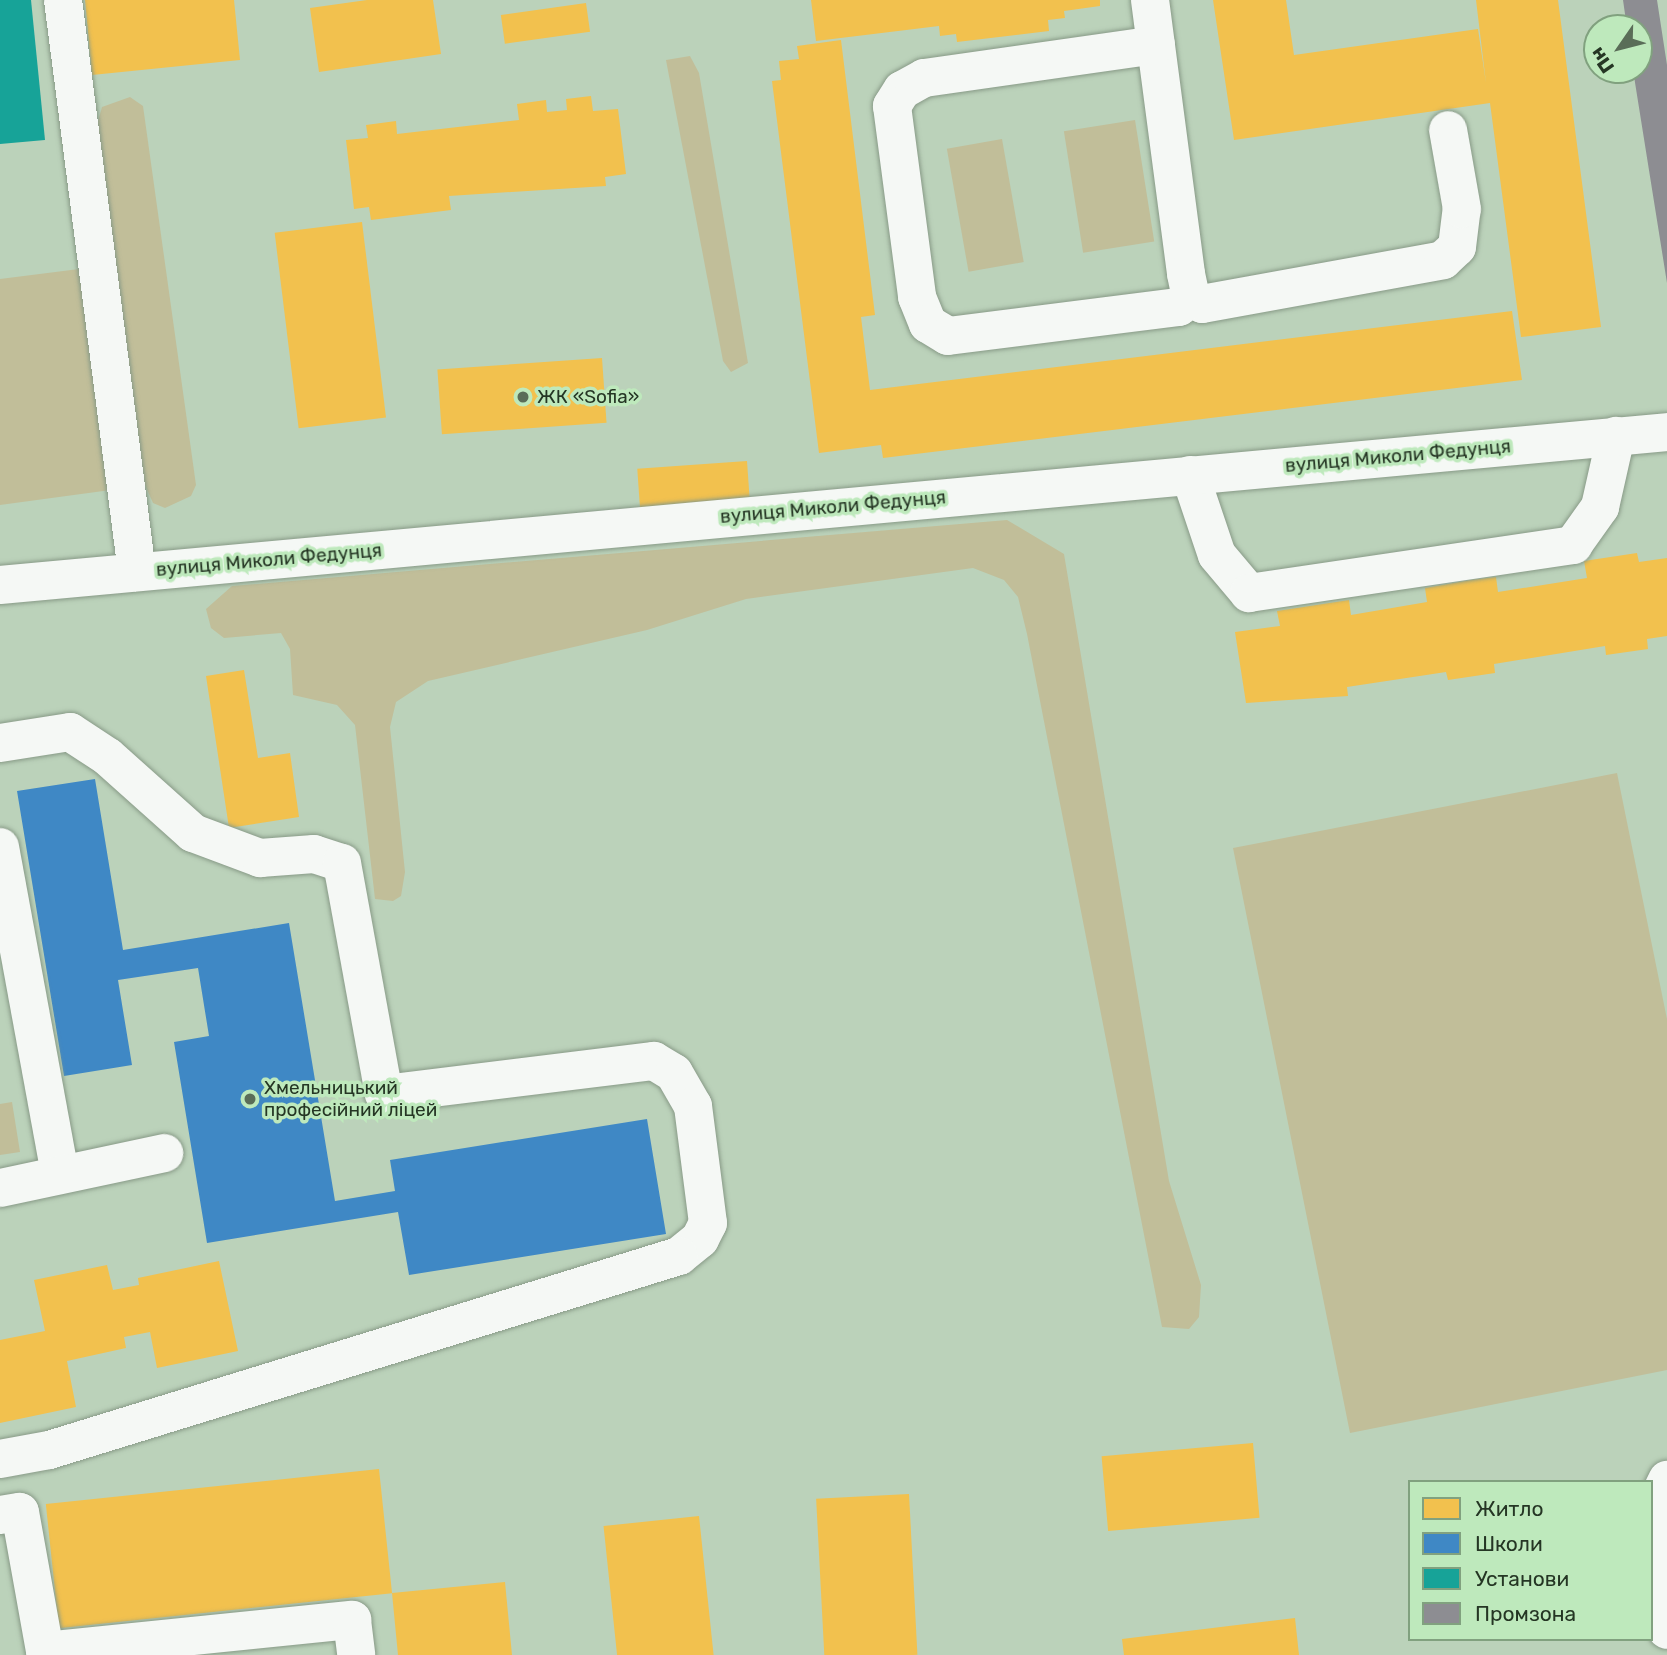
<!DOCTYPE html>
<html>
<head>
<meta charset="utf-8">
<style>
  body { margin:0 }
  #map { position:relative; width:1667px; height:1655px; overflow:hidden; background:#bbd2ba; font-family:Rubik,sans-serif }
  div>[style] { position:absolute }
  .green>* { inset:0; background:#c1be99; transform-origin:0 0 }
  .homes>* { inset:0; background:#f2c14e; transform-origin:0 0 }
  .schools>* { inset:0; background:#3f88c5 }
  .public>* { inset:0; background:#17a398 }
  .industry>* { inset:0; background:#8d8d92 }
  .roads { filter:drop-shadow(0 0 2px #889a87) drop-shadow(0 0 2px #889a87) }
  .minor>* { height:38px; margin:-19px; padding:0 19px; transform-origin:19px; border-radius:19px; background:#f5f8f5 }
  .dots>* { width:19px; height:19px; translate:-50% -50%; box-sizing:border-box; border:4px solid #bee9bc; border-radius:50% }
  span { translate:-50% -50%; white-space:nowrap; text-align:center; line-height:1.15; -webkit-text-stroke:7px #bee9bc; paint-order:stroke }
  .poi-label { font-size:19px; color:#253624 }
  .left { translate:0 -50%; text-align:left }
  .street-label { font-size:19px; color:#253624 }
  .legend { position:absolute; left:1408px; top:1480px; width:245px; height:161px; box-sizing:border-box; background:#bee9bc; border:2px solid #81a17f; margin:0; padding:9px 12px; list-style:none; font-size:21px; color:#253624 }
  .legend li { display:flex; align-items:center; gap:14px; height:35px }
  .legend b { width:35px; border:2px solid #81a17f }
  .north { position:absolute; left:1583px; top:14px; width:70px; height:70px; box-sizing:border-box; background:#bee9bc; border:2px solid #81a17f; border-radius:50%; rotate:235deg; font-size:19px; font-weight:700; line-height:28px; text-align:center; color:#253624 }
  .north::after { content:''; display:block; margin:auto; width:24px; height:32px; background:#5a6d58; clip-path:polygon(50% 0,100% 100%,50% 72%,0 100%) }
</style>
</head>
<body>
<div id="map">
  <div class="green">
    <div style="clip-path:polygon(690px 56px,699px 73px,748px 363px,731px 372px,723px 361px,666px 60px)"></div>
    <div style="clip-path:polygon(130px 97px,143px 106px,196px 485px,191px 496px,165px 508px,153px 503px,145px 485px,97px 125px,102px 107px)"></div>
    <div style="left:1135px;top:120px;width:123px;height:72px;rotate:81deg"></div>
    <div style="left:1002px;top:139px;width:125px;height:56px;rotate:80deg"></div>
    <div style="clip-path:polygon(87px 268px,118px 489px,0 505px,0 279px)"></div>
    <div style="clip-path:polygon(1007px 520px,1064px 554px,1169px 1181px,1201px 1285px,1199px 1317px,1189px 1329px,1162px 1327px,1027px 634px,1018px 597px,1004px 580px,973px 568px,746px 599px,647px 630px,428px 681px,396px 702px,390px 727px,405px 872px,401px 896px,393px 901px,375px 899px,355px 725px,337px 705px,293px 695px,290px 649px,281px 633px,224px 638px,211px 628px,206px 609px,232px 586px)"></div>
    <div style="clip-path:polygon(1617px 773px,1667px 1019px,1667px 1370px,1350px 1433px,1233px 848px)"></div>
    <div style="clip-path:polygon(12px 1102px,20px 1152px,0 1155px,0 1104px)"></div>
  </div>
  <div class="homes">
    <div style="clip-path:polygon(85px 0,234px 0,240px 60px,92px 75px)"></div>
    <div style="clip-path:polygon(367px 0,433px 0,441px 54px,319px 72px,310px 8px)"></div>
    <div style="clip-path:polygon(811px 0,1100px 0,1100px 6px,1064px 11px,1065px 18px,1048px 20px,1049px 31px,957px 42px,956px 34px,940px 36px,939px 26px,816px 41px)"></div>
    <div style="clip-path:polygon(1213px 0,1286px 0,1294px 55px,1478px 29px,1486px 83px,1476px 0,1558px 0,1601px 327px,1521px 337px,1490px 103px,1234px 140px)"></div>
    <div style="left:586px;top:3px;width:29px;height:86px;rotate:82deg"></div>
    <div style="clip-path:polygon(841px 40px,875px 315px,861px 317px,870px 390px,1512px 311px,1522px 380px,883px 458px,881px 445px,819px 453px,772px 81px,781px 80px,779px 61px,799px 59px,797px 46px)"></div>
    <div style="clip-path:polygon(591px 96px,593px 111px,618px 109px,626px 174px,605px 177px,606px 186px,449px 196px,451px 210px,371px 220px,369px 207px,354px 209px,346px 140px,368px 138px,366px 125px,396px 121px,397px 134px,519px 120px,517px 104px,546px 100px,547px 112px,567px 110px,566px 99px)"></div>
    <div style="left:362px;top:222px;width:197px;height:88px;rotate:83deg"></div>
    <div style="left:602px;top:358px;width:65px;height:165px;rotate:86deg"></div>
    <div style="left:747px;top:461px;width:41px;height:110px;rotate:86deg"></div>
    <div style="clip-path:polygon(1637px 553px,1639px 562px,1667px 558px,1667px 636px,1647px 639px,1648px 649px,1606px 655px,1605px 646px,1494px 664px,1495px 673px,1448px 680px,1446px 672px,1347px 687px,1348px 696px,1246px 703px,1235px 632px,1280px 626px,1277px 611px,1349px 600px,1351px 615px,1427px 602px,1425px 588px,1471px 580px,1496px 577px,1498px 592px,1587px 578px,1584px 561px)"></div>
    <div style="clip-path:polygon(244px 670px,258px 758px,290px 753px,299px 817px,229px 828px,206px 676px)"></div>
    <div style="clip-path:polygon(219px 1261px,238px 1351px,157px 1368px,150px 1332px,124px 1337px,126px 1348px,67px 1361px,76px 1407px,0 1423px,0 1340px,45px 1331px,34px 1280px,107px 1265px,113px 1290px,139px 1285px,138px 1278px)"></div>
    <div style="left:1253px;top:1443px;width:75px;height:152px;rotate:85deg"></div>
    <div style="left:379px;top:1469px;width:125px;height:335px;rotate:84deg"></div>
    <div style="left:909px;top:1494px;width:161px;height:93px;rotate:87deg"></div>
    <div style="left:699px;top:1516px;width:140px;height:96px;rotate:84deg"></div>
    <div style="clip-path:polygon(505px 1582px,512px 1655px,398px 1655px,392px 1593px)"></div>
    <div style="clip-path:polygon(1295px 1618px,1299px 1655px,1124px 1655px,1122px 1639px)"></div>
  </div>
  <div class="schools">
    <div style="clip-path:polygon(95px 779px,123px 950px,289px 923px,335px 1201px,395px 1191px,390px 1160px,647px 1119px,666px 1234px,409px 1275px,398px 1212px,207px 1243px,174px 1042px,209px 1036px,198px 968px,118px 980px,132px 1065px,64px 1076px,17px 791px)"></div>
  </div>
  <div class="public">
    <div style="clip-path:polygon(0 0,31px 0,45px 140px,0 144px)"></div>
  </div>
  <div class="industry">
    <div style="clip-path:polygon(1623px 0,1657px 0,1667px 65px,1667px 283px,1633px 70px,1639px 70px,1639px 28px,1627px 28px)"></div>
  </div>
  <div class="roads">
    <div class="minor">
      <div style="left:63px;top:0;width:577px;rotate:82.63deg"></div>
      <div style="left:1150px;top:0;width:276px;rotate:82.5deg"></div>
      <div style="left:1186px;top:274px;width:24px;rotate:78deg"></div>
      <div style="left:1191px;top:297px;width:13px;rotate:32deg"></div>
      <div style="left:1202px;top:304px;width:245px;rotate:-10.3deg"></div>
      <div style="left:1443px;top:260px;width:19px;rotate:-43deg"></div>
      <div style="left:1457px;top:247px;width:38px;rotate:-83deg"></div>
      <div style="left:1462px;top:209px;width:80px;rotate:-100deg"></div>
      <div style="left:1156px;top:45px;width:234px;rotate:171.9deg"></div>
      <div style="left:924px;top:78px;width:25px;rotate:151deg"></div>
      <div style="left:902px;top:90px;width:19px;rotate:122deg"></div>
      <div style="left:892px;top:106px;width:193px;rotate:82.5deg"></div>
      <div style="left:917px;top:297px;width:29px;rotate:68deg"></div>
      <div style="left:928px;top:324px;width:23px;rotate:31deg"></div>
      <div style="left:948px;top:336px;width:233px;rotate:-7.2deg"></div>
      <div style="left:1179px;top:307px;width:16px;rotate:-40deg"></div>
      <div style="left:1190px;top:475px;width:84px;rotate:71.4deg"></div>
      <div style="left:1217px;top:555px;width:50px;rotate:49.9deg"></div>
      <div style="left:1249px;top:593px;width:328px;rotate:-8.4deg"></div>
      <div style="left:1573px;top:545px;width:47px;rotate:-54.6deg"></div>
      <div style="left:1600px;top:507px;width:73px;rotate:-77.3deg"></div>
      <div style="left:0;top:585px;width:1674px;rotate:-5.24deg"></div>
      <div style="left:0;top:743px;width:71px;rotate:-8.9deg"></div>
      <div style="left:70px;top:732px;width:45px;rotate:33.3deg"></div>
      <div style="left:108px;top:757px;width:114px;rotate:41.8deg"></div>
      <div style="left:193px;top:833px;width:72px;rotate:20.5deg"></div>
      <div style="left:260px;top:858px;width:54px;rotate:-4.2deg"></div>
      <div style="left:314px;top:854px;width:29px;rotate:18deg"></div>
      <div style="left:342px;top:863px;width:235px;rotate:79.7deg"></div>
      <div style="left:384px;top:1094px;width:272px;rotate:-7deg"></div>
      <div style="left:654px;top:1061px;width:23px;rotate:31deg"></div>
      <div style="left:674px;top:1073px;width:38px;rotate:60deg"></div>
      <div style="left:693px;top:1106px;width:118px;rotate:82.7deg"></div>
      <div style="left:708px;top:1223px;width:18px;rotate:117deg"></div>
      <div style="left:700px;top:1239px;width:27px;rotate:141deg"></div>
      <div style="left:679px;top:1256px;width:659px;rotate:162.88deg"></div>
      <div style="left:49px;top:1450px;width:50px;rotate:169.6deg"></div>
      <div style="left:0;top:847px;width:333px;rotate:79.6deg"></div>
      <div style="left:0;top:1188px;width:168px;rotate:-12deg"></div>
      <div style="left:1651px;top:1513px;width:37px;rotate:-64deg"></div>
      <div style="left:0;top:1515px;width:20px;rotate:-9deg"></div>
      <div style="left:20px;top:1512px;width:141px;rotate:79.8deg"></div>
      <div style="left:45px;top:1651px;width:309px;rotate:-5.8deg"></div>
      <div style="left:352px;top:1620px;width:35px;rotate:83deg"></div>
      <div style="left:1651px;top:1528px;width:103px;rotate:81.1deg"></div>
    </div>
  </div>
  <div class="dots">
    <div style="left:523px;top:397px;background:#5a6d58"></div>
    <div style="left:250px;top:1099px;background:#5a6d58"></div>
  </div>
  <div class="poi-label">
    <span class="left" style="left:537px;top:397px">ЖК «Sofia»</span>
    <span class="left" style="left:264px;top:1099px">Хмельницький<br>професійний ліцей</span>
  </div>
  <div class="street-label">
    <span style="left:1398px;top:456px;rotate:-5deg">вулиця Миколи Федунця</span>
    <span style="left:833px;top:507px;rotate:-5deg">вулиця Миколи Федунця</span>
    <span style="left:269px;top:560px;rotate:-5deg">вулиця Миколи Федунця</span>
  </div>
  <ul class="legend">
  <li><b style="height:19px;background:#f2c14e"></b>Житло</li>
  <li><b style="height:19px;background:#3f88c5"></b>Школи</li>
  <li><b style="height:19px;background:#17a398"></b>Установи</li>
  <li><b style="height:19px;background:#8d8d92"></b>Промзона</li>
  </ul>
  <div class="north">Пн</div>
</div>
</body>
</html>
